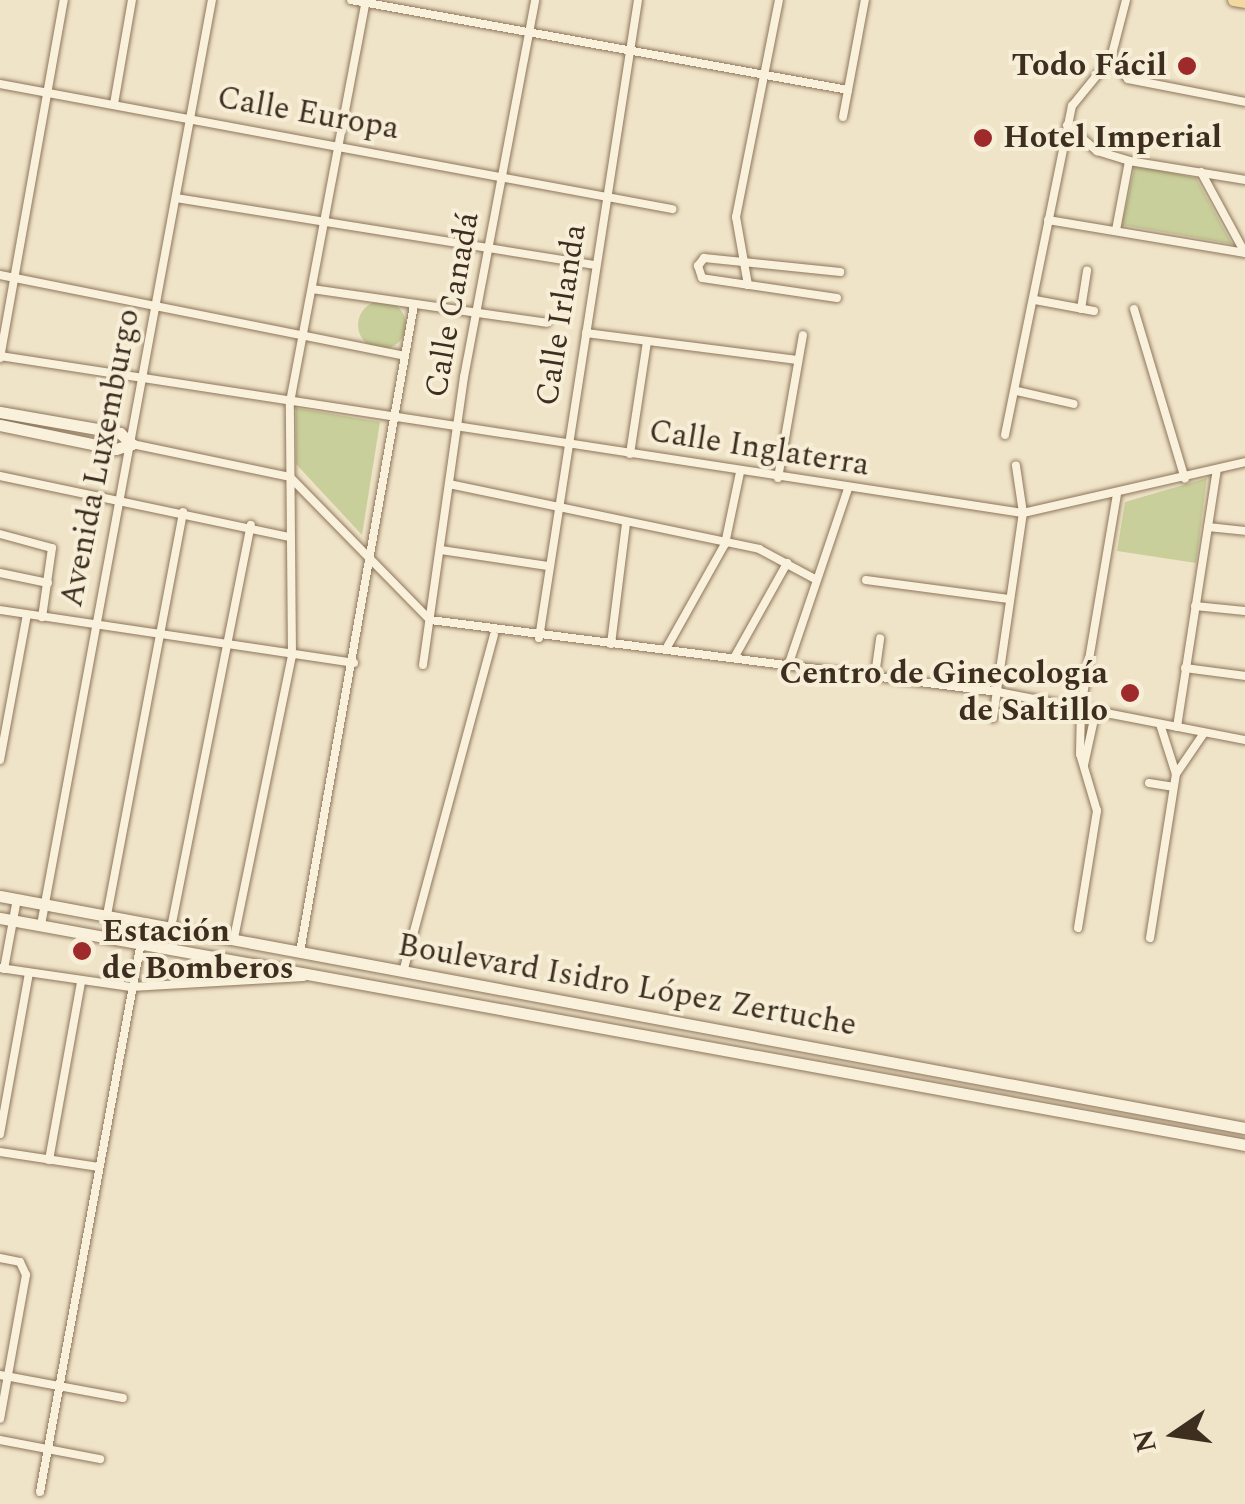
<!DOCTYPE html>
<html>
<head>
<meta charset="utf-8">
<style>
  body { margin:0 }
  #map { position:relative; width:1245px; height:1504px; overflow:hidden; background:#f0e4c8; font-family:Spectral,serif }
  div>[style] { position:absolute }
  .green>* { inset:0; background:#c9cf9b }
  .round { border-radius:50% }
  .roads { filter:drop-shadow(0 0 2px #8d765c) drop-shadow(0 0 2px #8d765c) }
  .street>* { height:8px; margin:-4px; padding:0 4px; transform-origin:4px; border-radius:4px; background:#faf1dc }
  .secondary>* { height:11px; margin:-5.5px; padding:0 5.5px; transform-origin:5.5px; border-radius:5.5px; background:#faf1dc }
  .primary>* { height:12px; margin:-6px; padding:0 6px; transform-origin:6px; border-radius:6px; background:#f3d9a0 }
  .dots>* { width:28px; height:28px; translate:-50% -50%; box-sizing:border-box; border:5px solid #f7eed8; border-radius:50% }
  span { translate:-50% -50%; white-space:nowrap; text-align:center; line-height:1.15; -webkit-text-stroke:8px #f7eed8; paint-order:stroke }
  .poi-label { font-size:32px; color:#3d2e20; font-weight:700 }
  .right { translate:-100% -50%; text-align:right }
  .left { translate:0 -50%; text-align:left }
  .street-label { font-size:32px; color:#3d2e20 }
  .north { position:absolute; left:1125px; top:1384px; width:100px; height:100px; -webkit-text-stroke:8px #f7eed8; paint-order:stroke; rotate:257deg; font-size:28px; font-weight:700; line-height:40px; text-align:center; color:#3d2e20 }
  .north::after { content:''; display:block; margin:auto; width:35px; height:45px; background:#3d2e20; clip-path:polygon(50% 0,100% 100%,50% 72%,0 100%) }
</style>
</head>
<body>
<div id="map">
  <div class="green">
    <div style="clip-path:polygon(1135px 165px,1196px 178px,1232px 244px,1122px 225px)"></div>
    <div class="round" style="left:358px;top:301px;width:48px;height:48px"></div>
    <div style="clip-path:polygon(296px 408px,380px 422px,362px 535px,296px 464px)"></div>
    <div style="clip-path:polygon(1207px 478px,1196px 563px,1117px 551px,1125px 502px)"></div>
  </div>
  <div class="roads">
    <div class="street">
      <div style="left:351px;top:0;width:505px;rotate:10.26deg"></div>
      <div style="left:1111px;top:58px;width:27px;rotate:51deg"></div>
      <div style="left:1128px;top:79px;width:119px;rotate:11.1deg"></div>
      <div style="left:0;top:84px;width:684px;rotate:10.54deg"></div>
      <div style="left:114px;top:104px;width:106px;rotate:-80.2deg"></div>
      <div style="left:843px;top:117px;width:119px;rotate:-79.4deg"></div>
      <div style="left:1067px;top:125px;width:40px;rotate:41deg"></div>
      <div style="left:1097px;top:151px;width:34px;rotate:17deg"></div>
      <div style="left:1129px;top:161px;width:118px;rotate:9.3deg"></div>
      <div style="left:1201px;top:172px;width:92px;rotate:61.5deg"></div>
      <div style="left:176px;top:198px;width:423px;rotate:9.1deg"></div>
      <div style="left:1048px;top:220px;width:200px;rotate:9.5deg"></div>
      <div style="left:1116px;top:230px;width:70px;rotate:-79.3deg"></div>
      <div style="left:0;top:275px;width:413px;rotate:11.3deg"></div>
      <div style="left:748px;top:285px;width:69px;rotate:-100deg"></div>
      <div style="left:736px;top:217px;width:221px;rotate:-78.8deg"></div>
      <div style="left:312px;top:289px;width:237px;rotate:8.2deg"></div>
      <div style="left:837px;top:298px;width:136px;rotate:-171.6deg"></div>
      <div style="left:702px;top:278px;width:13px;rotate:-108deg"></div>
      <div style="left:698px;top:266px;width:10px;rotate:-53deg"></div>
      <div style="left:704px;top:258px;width:137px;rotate:5.9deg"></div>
      <div style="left:1035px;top:300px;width:60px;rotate:10.6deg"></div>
      <div style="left:1081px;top:309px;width:39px;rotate:-81deg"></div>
      <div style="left:1134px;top:309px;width:177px;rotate:73.3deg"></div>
      <div style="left:586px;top:333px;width:213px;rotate:7.3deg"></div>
      <div style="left:0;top:356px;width:1035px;rotate:8.73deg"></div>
      <div style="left:1023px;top:513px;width:228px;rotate:-12.9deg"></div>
      <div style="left:0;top:358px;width:364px;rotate:-79.9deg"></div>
      <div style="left:1017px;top:391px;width:58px;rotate:12.8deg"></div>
      <div style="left:1005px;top:435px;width:336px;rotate:-78.5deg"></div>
      <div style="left:1072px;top:106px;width:62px;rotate:-50.9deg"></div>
      <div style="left:1111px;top:58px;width:60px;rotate:-75.5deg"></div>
      <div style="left:132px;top:444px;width:161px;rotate:11.8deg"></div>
      <div style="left:290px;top:477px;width:200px;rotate:45.6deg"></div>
      <div style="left:430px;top:620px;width:573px;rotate:7.22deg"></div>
      <div style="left:998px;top:692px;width:252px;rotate:11deg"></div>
      <div style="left:630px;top:454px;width:114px;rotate:-81.4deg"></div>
      <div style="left:0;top:476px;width:295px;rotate:11.9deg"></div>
      <div style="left:778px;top:478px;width:145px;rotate:-80.1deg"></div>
      <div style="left:449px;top:484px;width:317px;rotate:11.8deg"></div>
      <div style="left:759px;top:549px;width:64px;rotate:28.2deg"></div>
      <div style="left:1208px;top:527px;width:37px;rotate:6deg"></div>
      <div style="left:0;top:534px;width:54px;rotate:15.1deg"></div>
      <div style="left:52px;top:548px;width:70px;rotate:98.2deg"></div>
      <div style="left:441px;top:550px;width:108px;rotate:8.5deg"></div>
      <div style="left:0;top:573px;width:49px;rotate:11.8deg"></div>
      <div style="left:866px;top:580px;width:144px;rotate:7.6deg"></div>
      <div style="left:1195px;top:606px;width:50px;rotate:5.7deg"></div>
      <div style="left:0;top:610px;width:358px;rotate:8.5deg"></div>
      <div style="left:539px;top:638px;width:646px;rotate:-81.18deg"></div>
      <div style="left:611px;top:644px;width:121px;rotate:-82.9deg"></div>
      <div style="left:666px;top:649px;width:120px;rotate:-60.7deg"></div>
      <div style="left:725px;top:544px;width:74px;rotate:-78.2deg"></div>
      <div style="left:734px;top:658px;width:109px;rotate:-60.8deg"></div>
      <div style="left:789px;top:663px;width:184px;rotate:-71.3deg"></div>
      <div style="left:423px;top:665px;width:291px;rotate:-81.9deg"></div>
      <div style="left:464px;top:377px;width:384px;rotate:-79.3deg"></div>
      <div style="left:1185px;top:668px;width:61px;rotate:7.6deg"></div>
      <div style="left:875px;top:675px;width:37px;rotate:-82deg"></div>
      <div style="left:993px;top:718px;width:207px;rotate:-81.7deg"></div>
      <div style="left:1023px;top:513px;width:48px;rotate:-98.5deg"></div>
      <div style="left:1160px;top:724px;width:52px;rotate:72.3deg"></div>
      <div style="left:1177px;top:727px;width:261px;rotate:-81.2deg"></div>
      <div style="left:0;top:760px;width:147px;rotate:-79.5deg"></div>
      <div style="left:1084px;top:765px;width:56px;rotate:-77.7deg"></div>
      <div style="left:1149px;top:783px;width:24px;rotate:9deg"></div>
      <div style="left:107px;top:915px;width:410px;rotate:-79.3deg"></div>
      <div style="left:41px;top:925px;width:941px;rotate:-79.53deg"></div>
      <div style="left:171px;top:928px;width:411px;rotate:-78.8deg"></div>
      <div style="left:1078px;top:928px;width:119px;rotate:-80.8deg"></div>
      <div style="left:1097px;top:811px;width:59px;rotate:-106.6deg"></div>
      <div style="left:1080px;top:754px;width:47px;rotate:-88.8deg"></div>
      <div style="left:1081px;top:707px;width:215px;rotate:-80.4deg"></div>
      <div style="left:234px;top:938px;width:288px;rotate:-78.4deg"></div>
      <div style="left:292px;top:656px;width:254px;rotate:-90.5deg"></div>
      <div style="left:290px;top:402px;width:409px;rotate:-79.3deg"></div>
      <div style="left:1150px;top:938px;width:166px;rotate:-81deg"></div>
      <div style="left:1176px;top:774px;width:50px;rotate:-55.7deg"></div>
      <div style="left:300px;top:952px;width:657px;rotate:-80.01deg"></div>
      <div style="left:0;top:968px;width:132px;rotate:8.3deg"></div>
      <div style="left:131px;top:987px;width:173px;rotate:-3.3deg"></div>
      <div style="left:4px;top:969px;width:71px;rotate:-79.5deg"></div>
      <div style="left:403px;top:972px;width:349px;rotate:-74.9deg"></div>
      <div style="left:0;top:1134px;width:164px;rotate:-79.8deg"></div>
      <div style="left:0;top:1152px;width:100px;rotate:8.6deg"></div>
      <div style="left:49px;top:1160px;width:181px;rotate:-79.8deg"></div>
      <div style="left:0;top:1258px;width:20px;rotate:11deg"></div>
      <div style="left:20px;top:1262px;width:14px;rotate:65deg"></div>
      <div style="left:26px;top:1275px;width:146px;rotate:100.2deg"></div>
      <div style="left:0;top:1375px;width:125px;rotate:10.6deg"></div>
      <div style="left:0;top:1440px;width:102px;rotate:10.8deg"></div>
      <div style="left:40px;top:1492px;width:559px;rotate:-79.59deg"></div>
    </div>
    <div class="secondary">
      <div style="left:0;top:412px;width:122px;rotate:9.9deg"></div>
      <div style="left:120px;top:433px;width:16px;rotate:43deg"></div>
      <div style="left:0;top:425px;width:118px;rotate:11.7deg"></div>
      <div style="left:116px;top:449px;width:17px;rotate:-17deg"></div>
      <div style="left:0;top:896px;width:1266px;rotate:10.56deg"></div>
      <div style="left:0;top:918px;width:1266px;rotate:10.33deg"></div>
    </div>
    <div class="primary">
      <div style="left:1234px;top:0;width:11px;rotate:10deg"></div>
    </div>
  </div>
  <div class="dots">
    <div style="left:1187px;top:66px;background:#9e2a2b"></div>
    <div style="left:983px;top:138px;background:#9e2a2b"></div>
    <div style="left:1130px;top:693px;background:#9e2a2b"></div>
    <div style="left:82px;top:951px;background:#9e2a2b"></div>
  </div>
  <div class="poi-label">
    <span class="right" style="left:1167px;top:66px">Todo Fácil</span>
    <span class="left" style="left:1003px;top:138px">Hotel Imperial</span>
    <span class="right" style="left:1108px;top:693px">Centro de Ginecología<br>de Saltillo</span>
    <span class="left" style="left:102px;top:951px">Estación<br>de Bomberos</span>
  </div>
  <div class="street-label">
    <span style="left:308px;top:114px;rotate:10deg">Calle Europa</span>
    <span style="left:453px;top:305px;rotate:-80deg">Calle Canadá</span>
    <span style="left:562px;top:315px;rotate:-81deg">Calle Irlanda</span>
    <span style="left:759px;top:449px;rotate:9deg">Calle Inglaterra</span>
    <span style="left:101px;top:458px;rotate:-79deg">Avenida Luxemburgo</span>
    <span style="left:627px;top:986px;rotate:10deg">Boulevard Isidro López Zertuche</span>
  </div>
  <div class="north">N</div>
</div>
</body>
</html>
